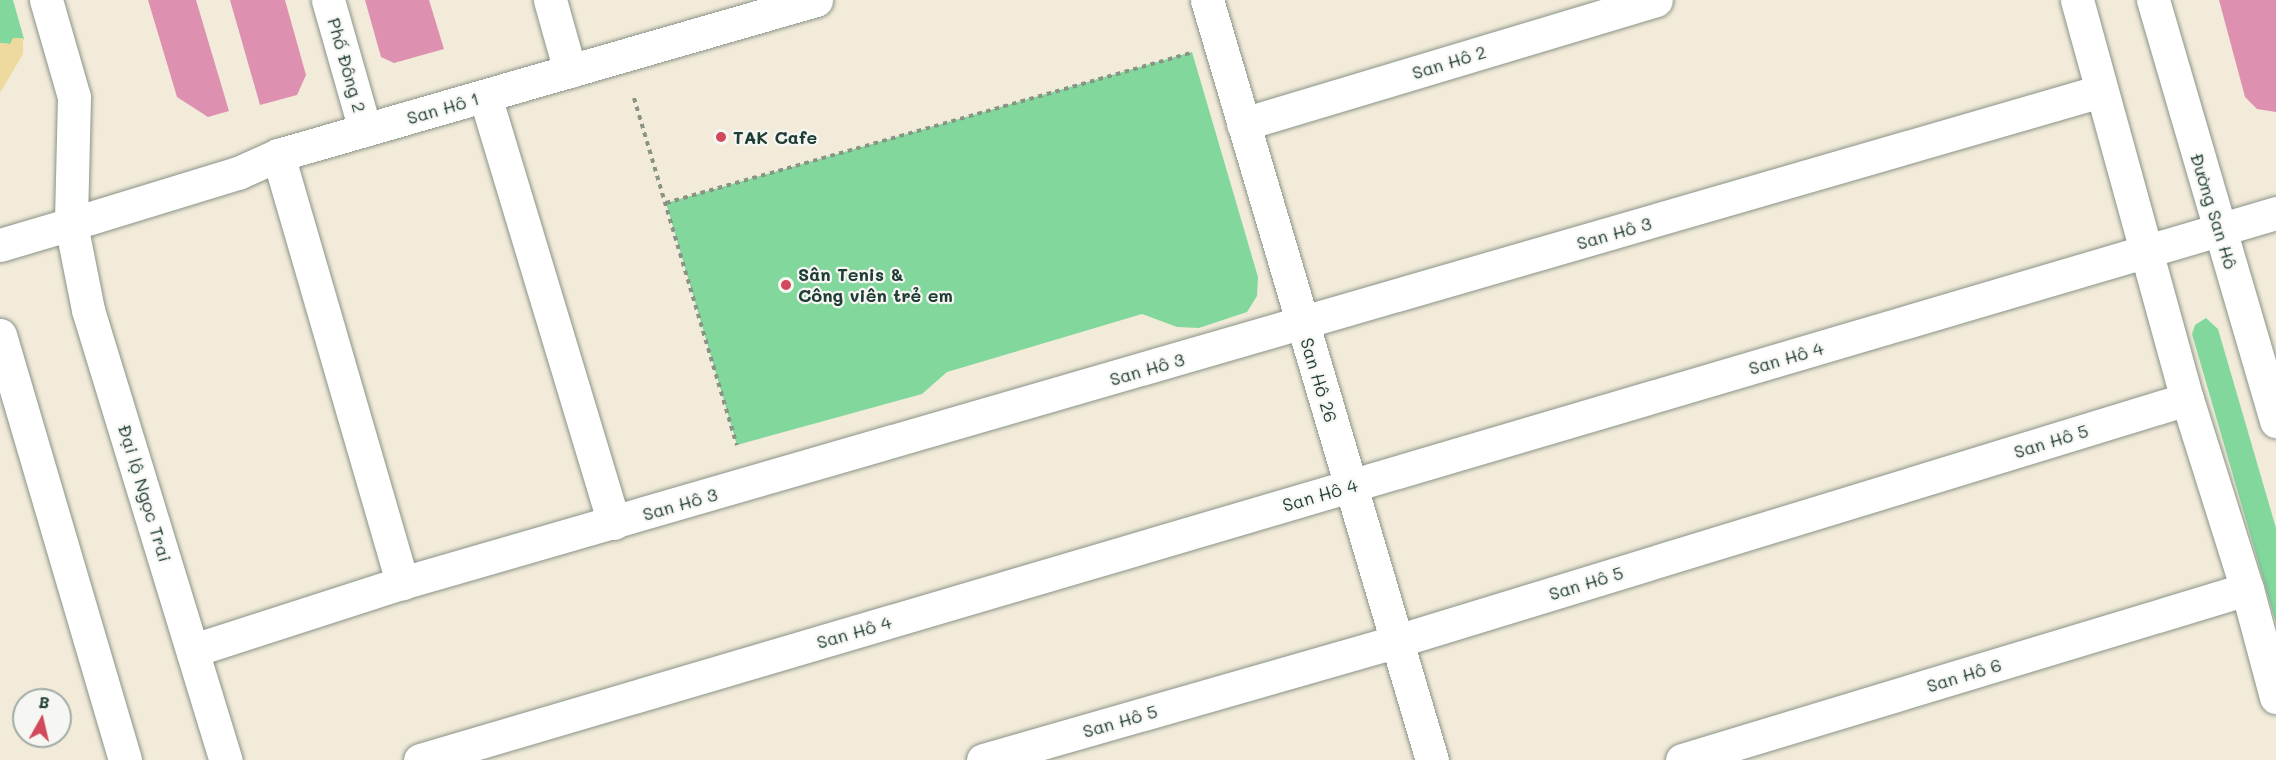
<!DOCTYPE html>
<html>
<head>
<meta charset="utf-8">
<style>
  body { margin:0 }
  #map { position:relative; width:2276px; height:760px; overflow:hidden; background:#f3ebda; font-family:Mali,sans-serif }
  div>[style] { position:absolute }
  .green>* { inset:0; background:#82d89c }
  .sand>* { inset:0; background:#eeda9e }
  .building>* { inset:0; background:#de90b0 }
  .path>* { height:4px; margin-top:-2px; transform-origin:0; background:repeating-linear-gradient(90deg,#899487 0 4.5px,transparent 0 9px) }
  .roads { filter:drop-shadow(0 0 2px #899487) drop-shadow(0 0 2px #899487) }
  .minor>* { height:33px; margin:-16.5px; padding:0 16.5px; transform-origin:16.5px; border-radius:16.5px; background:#fff }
  .tertiary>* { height:33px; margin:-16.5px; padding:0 16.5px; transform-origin:16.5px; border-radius:16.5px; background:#fff }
  .secondary>* { height:33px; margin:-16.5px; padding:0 16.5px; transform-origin:16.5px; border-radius:16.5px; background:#fff }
  .dots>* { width:16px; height:16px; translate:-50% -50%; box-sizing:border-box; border:3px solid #f6f6f2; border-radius:50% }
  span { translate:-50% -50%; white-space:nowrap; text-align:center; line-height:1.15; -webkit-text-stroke:4.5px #f6f6f2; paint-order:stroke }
  .street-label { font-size:18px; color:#1f3d34 }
  .poi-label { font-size:18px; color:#1f3d34; font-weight:700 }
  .left { translate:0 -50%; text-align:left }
  .north { position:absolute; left:12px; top:688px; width:60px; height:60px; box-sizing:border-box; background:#f6f6f2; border:2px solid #a0aca6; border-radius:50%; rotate:8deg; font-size:16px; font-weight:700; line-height:24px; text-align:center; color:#1f3d34 }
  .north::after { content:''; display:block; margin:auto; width:21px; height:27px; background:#d1495b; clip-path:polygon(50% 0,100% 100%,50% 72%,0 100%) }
</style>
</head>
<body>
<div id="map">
  <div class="green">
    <div style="clip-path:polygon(0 0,13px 0,24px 39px,10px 44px,0 43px)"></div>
    <div style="clip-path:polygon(1192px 52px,1258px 277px,1257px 296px,1247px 312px,1199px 328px,1177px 327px,1142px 314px,947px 372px,922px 394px,737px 445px,666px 203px)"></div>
    <div style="clip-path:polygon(2206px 318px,2218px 329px,2276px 528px,2276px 623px,2192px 334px,2195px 325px)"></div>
  </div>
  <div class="sand">
    <div style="clip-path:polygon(13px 38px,23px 38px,23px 54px,0 93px,0 43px,10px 44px)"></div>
  </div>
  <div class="building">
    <div style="clip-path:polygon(148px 0,196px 0,229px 111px,208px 117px,177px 97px)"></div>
    <div style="clip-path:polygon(230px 0,285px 0,306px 75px,297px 95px,260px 105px)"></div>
    <div style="clip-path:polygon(365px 0,429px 0,444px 49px,394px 63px,381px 57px)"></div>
    <div style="clip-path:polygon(2219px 0,2276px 0,2276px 112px,2257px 109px,2245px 97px)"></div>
  </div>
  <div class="path">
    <div style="left:634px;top:98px;width:362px;rotate:73.5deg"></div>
    <div style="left:666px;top:203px;width:545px;rotate:-15.97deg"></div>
  </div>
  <div class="roads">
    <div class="minor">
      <div style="left:328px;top:0;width:135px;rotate:74.1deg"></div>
      <div style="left:550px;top:0;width:74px;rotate:74.3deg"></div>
      <div style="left:1207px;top:0;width:793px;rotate:73.51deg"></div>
      <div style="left:2077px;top:0;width:414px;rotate:74.6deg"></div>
      <div style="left:2187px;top:399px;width:199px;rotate:72.5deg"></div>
      <div style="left:2247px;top:589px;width:112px;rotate:75deg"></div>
      <div style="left:485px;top:96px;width:446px;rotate:73.2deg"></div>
      <div style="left:1243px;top:124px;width:431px;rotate:-16.7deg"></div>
      <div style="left:278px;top:155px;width:446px;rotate:73.8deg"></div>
      <div style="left:71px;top:224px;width:175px;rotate:-17deg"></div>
      <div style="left:238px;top:173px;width:44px;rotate:-24.2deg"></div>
      <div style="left:278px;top:155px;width:560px;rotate:-16.07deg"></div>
      <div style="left:194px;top:650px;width:219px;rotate:-17.9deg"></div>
      <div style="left:402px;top:583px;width:1769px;rotate:-16.15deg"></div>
      <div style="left:420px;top:760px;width:1935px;rotate:-16.42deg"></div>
      <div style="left:983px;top:760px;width:431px;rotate:-16deg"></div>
      <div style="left:1397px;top:641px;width:826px;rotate:-17.03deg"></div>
      <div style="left:1682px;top:760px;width:590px;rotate:-16.84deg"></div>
    </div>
    <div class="tertiary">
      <div style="left:2153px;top:0;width:439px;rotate:73.7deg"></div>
    </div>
    <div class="secondary">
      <div style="left:46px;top:0;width:101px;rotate:73.9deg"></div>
      <div style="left:74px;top:97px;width:127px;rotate:91.4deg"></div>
      <div style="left:71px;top:224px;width:88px;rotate:78.8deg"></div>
      <div style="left:88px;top:310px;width:471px;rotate:73deg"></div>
      <div style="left:0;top:245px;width:74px;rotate:-16.5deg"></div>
      <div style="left:0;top:335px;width:443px;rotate:73.6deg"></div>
    </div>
  </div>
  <div class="dots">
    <div style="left:721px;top:137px;background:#d1495b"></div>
    <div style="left:786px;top:285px;background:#d1495b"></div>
  </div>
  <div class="street-label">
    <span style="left:1449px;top:62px;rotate:-17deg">San Hô 2</span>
    <span style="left:347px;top:65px;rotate:74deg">Phố Đông 2</span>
    <span style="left:443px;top:108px;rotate:-16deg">San Hô 1</span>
    <span style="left:2214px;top:211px;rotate:73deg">Đường San Hô</span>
    <span style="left:1614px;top:233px;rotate:-16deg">San Hô 3</span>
    <span style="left:1786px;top:358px;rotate:-16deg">San Hô 4</span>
    <span style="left:1147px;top:369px;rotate:-16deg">San Hô 3</span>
    <span style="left:1319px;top:380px;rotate:73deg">San Hô 26</span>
    <span style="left:2051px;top:441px;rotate:-17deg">San Hô 5</span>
    <span style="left:145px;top:493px;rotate:73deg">Đại lộ Ngọc Trai</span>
    <span style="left:1320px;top:495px;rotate:-16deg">San Hô 4</span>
    <span style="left:680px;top:504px;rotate:-16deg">San Hô 3</span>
    <span style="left:1586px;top:583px;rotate:-17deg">San Hô 5</span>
    <span style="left:854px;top:632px;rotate:-16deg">San Hô 4</span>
    <span style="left:1964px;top:675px;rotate:-17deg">San Hô 6</span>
    <span style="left:1120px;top:721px;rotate:-16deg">San Hô 5</span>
  </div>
  <div class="poi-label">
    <span class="left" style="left:733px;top:137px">TAK Cafe</span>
    <span class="left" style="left:798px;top:285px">Sân Tenis &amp;<br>Công viên trẻ em</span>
  </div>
  <div class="north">B</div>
</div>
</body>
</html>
